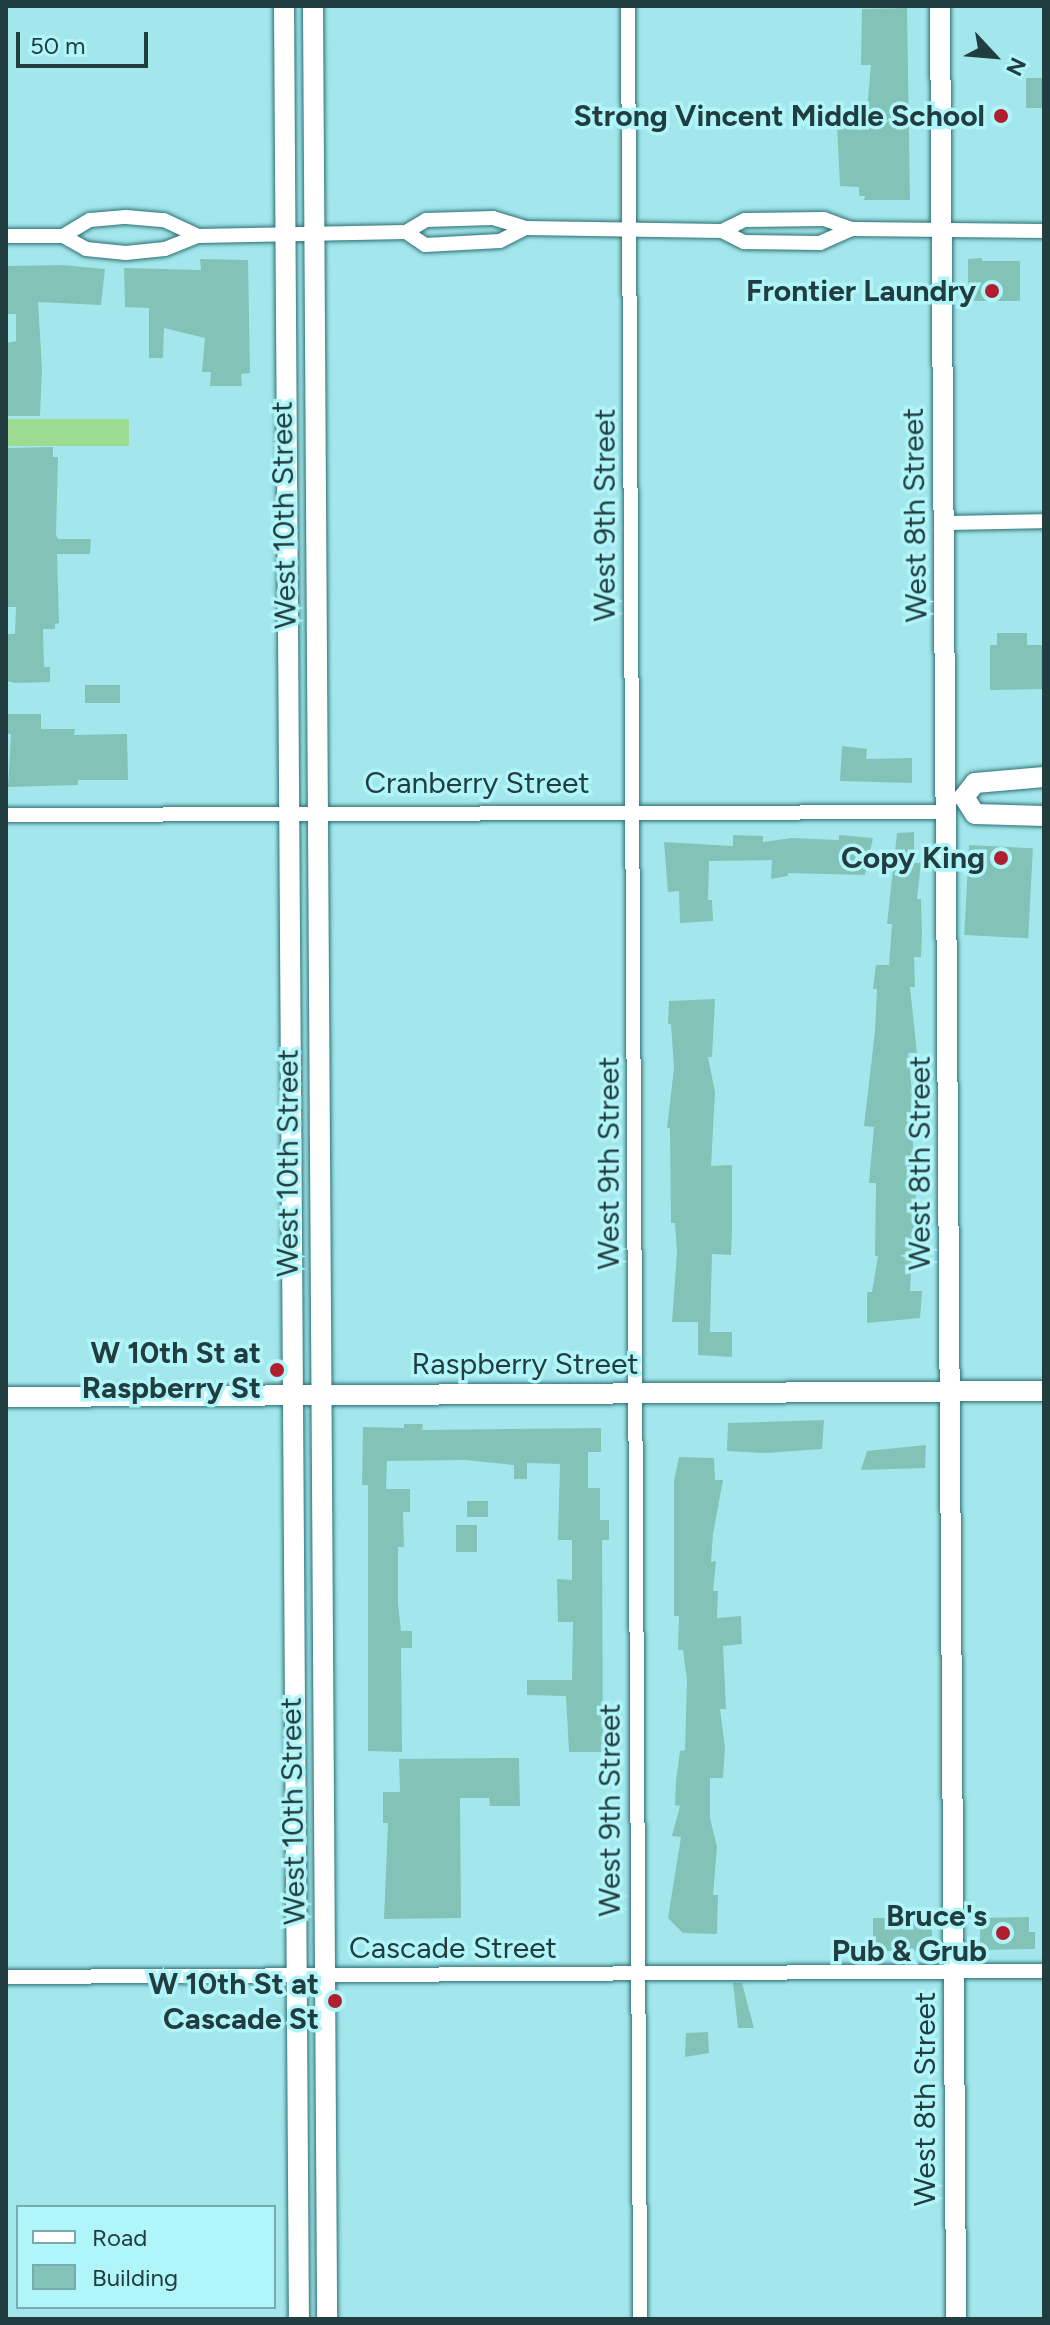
<!DOCTYPE html>
<html>
<head>
<meta charset="utf-8">
<style>
  body { margin:0 }
  #map { position:relative; width:1050px; height:2325px; overflow:hidden; background:#a3e7ec; font-family:Figtree,sans-serif }
  div>[style] { position:absolute }
  .green>* { inset:0; background:#9bdc92; transform-origin:0 0 }
  .building>* { inset:0; background:#83c3b7; transform-origin:0 0 }
  .roads { filter:drop-shadow(0 0 2px #2c7074) drop-shadow(0 0 2px #2c7074) }
  .street>* { height:14px; margin:-7px; padding:0 7px; transform-origin:7px; border-radius:7px; background:#fff }
  .secondary>* { height:20px; margin:-10px; padding:0 10px; transform-origin:10px; border-radius:10px; background:#fff }
  .dots>* { width:22px; height:22px; translate:-50% -50%; box-sizing:border-box; border:4px solid #b0f5f9; border-radius:50% }
  span { translate:-50% -50%; white-space:nowrap; text-align:center; line-height:1.15; -webkit-text-stroke:7px #b0f5f9; paint-order:stroke }
  .poi-label { font-size:30px; color:#223d3f; font-weight:700 }
  .right { translate:-100% -50%; text-align:right }
  .street-label { font-size:30px; color:#223d3f }
  .frame { position:absolute; inset:0; border:8px solid #223d3f; pointer-events:none }
  .legend { position:absolute; left:16px; top:2205px; width:260px; height:104px; box-sizing:border-box; background:#b0f5f9; border:2px solid #77abaf; margin:0; padding:10px 14px; list-style:none; font-size:24px; color:#223d3f }
  .legend li { display:flex; align-items:center; gap:16px; height:40px }
  .legend b { width:40px; border:2px solid #77abaf }
  .north { position:absolute; left:954px; top:16px; width:80px; height:80px; -webkit-text-stroke:6px #b0f5f9; paint-order:stroke; rotate:116deg; font-size:22px; font-weight:700; line-height:32px; text-align:center; color:#223d3f }
  .north::after { content:''; display:block; margin:auto; width:28px; height:36px; background:#223d3f; clip-path:polygon(50% 0,100% 100%,50% 72%,0 100%) }
  .scale { position:absolute; left:16px; top:32px; width:132px; height:36px; box-sizing:border-box; border:4px solid #223d3f; border-top:0; padding-left:10px; font-size:24px; line-height:28px; white-space:nowrap; color:#223d3f; -webkit-text-stroke:6px #b0f5f9; paint-order:stroke }
</style>
</head>
<body>
<div id="map">
  <div class="green">
    <div style="left:6px;top:419px;width:123px;height:27px"></div>
  </div>
  <div class="building">
    <div style="clip-path:polygon(907px 8px,910px 200px,864px 200px,865px 196px,859px 196px,859px 187px,840px 186px,837px 125px,856px 125px,856px 109px,867px 109px,871px 65px,861px 65px,862px 9px)"></div>
    <div style="left:1026px;top:78px;width:18px;height:30px"></div>
    <div style="clip-path:polygon(982px 258px,982px 261px,1020px 261px,1020px 301px,968px 301px,968px 259px)"></div>
    <div style="clip-path:polygon(200px 259px,248px 260px,250px 373px,241px 374px,242px 386px,210px 386px,211px 372px,202px 372px,205px 338px,164px 328px,163px 358px,149px 358px,149px 308px,125px 307px,124px 268px,201px 270px)"></div>
    <div style="clip-path:polygon(63px 265px,105px 269px,101px 305px,38px 302px,42px 369px,40px 416px,7px 416px,7px 343px,16px 341px,16px 314px,6px 314px,6px 266px)"></div>
    <div style="clip-path:polygon(53px 447px,53px 457px,58px 457px,56px 535px,58px 539px,91px 539px,90px 554px,57px 554px,59px 623px,55px 624px,55px 629px,43px 629px,44px 667px,50px 667px,50px 682px,15px 683px,7px 681px,7px 634px,15px 634px,16px 607px,8px 607px,8px 448px)"></div>
    <div style="clip-path:polygon(997px 633px,1027px 633px,1027px 645px,1044px 645px,1044px 689px,990px 690px,990px 645px,997px 645px)"></div>
    <div style="left:120px;top:685px;width:18px;height:35px;rotate:90deg"></div>
    <div style="clip-path:polygon(7px 714px,41px 714px,41px 729px,75px 729px,74px 735px,127px 734px,128px 780px,78px 780px,78px 785px,8px 787px,11px 734px,7px 734px)"></div>
    <div style="clip-path:polygon(842px 746px,867px 749px,866px 759px,912px 758px,912px 783px,840px 781px)"></div>
    <div style="clip-path:polygon(914px 832px,914px 863px,921px 863px,917px 899px,921px 899px,922px 933px,921px 957px,914px 957px,915px 987px,910px 987px,917px 1053px,908px 1053px,913px 1100px,919px 1100px,918px 1127px,912px 1127px,914px 1165px,917px 1165px,915px 1216px,918px 1216px,916px 1232px,913px 1232px,910px 1291px,922px 1291px,920px 1318px,867px 1323px,867px 1292px,872px 1292px,878px 1256px,875px 1256px,876px 1183px,869px 1183px,874px 1127px,864px 1126px,875px 1031px,877px 989px,873px 989px,876px 965px,889px 965px,892px 924px,887px 924px,897px 833px)"></div>
    <div style="clip-path:polygon(733px 835px,763px 836px,763px 842px,792px 838px,839px 840px,839px 835px,873px 838px,865px 875px,788px 873px,788px 876px,771px 879px,772px 860px,709px 861px,708px 900px,712px 900px,713px 921px,680px 923px,679px 891px,668px 892px,664px 842px,733px 846px)"></div>
    <div style="left:969px;top:845px;width:64px;height:90px;rotate:3deg"></div>
    <div style="clip-path:polygon(715px 999px,712px 1057px,708px 1057px,715px 1092px,711px 1166px,732px 1165px,732px 1231px,731px 1255px,712px 1254px,710px 1332px,732px 1332px,732px 1357px,698px 1355px,698px 1322px,672px 1322px,677px 1253px,675px 1223px,671px 1223px,670px 1128px,667px 1128px,674px 1068px,671px 1024px,668px 1024px,669px 1001px)"></div>
    <div style="clip-path:polygon(824px 1420px,822px 1449px,766px 1453px,727px 1451px,728px 1423px)"></div>
    <div style="clip-path:polygon(404px 1424px,423px 1424px,422px 1430px,601px 1428px,601px 1452px,588px 1452px,588px 1488px,600px 1488px,600px 1520px,609px 1520px,609px 1540px,602px 1540px,603px 1752px,569px 1752px,566px 1696px,527px 1695px,527px 1680px,572px 1680px,573px 1622px,558px 1622px,557px 1579px,572px 1580px,572px 1540px,558px 1540px,560px 1464px,527px 1463px,527px 1479px,514px 1479px,514px 1465px,465px 1460px,387px 1461px,386px 1489px,410px 1489px,410px 1512px,403px 1512px,404px 1547px,398px 1547px,398px 1604px,401px 1631px,412px 1631px,412px 1648px,401px 1648px,402px 1752px,368px 1751px,368px 1485px,362px 1485px,363px 1427px,404px 1428px)"></div>
    <div style="clip-path:polygon(926px 1445px,925px 1468px,861px 1470px,867px 1451px)"></div>
    <div style="clip-path:polygon(679px 1457px,714px 1458px,715px 1480px,723px 1480px,713px 1534px,711px 1562px,716px 1561px,713px 1591px,718px 1591px,717px 1618px,741px 1616px,742px 1644px,723px 1646px,726px 1709px,720px 1709px,725px 1748px,723px 1778px,710px 1778px,710px 1818px,717px 1847px,713px 1895px,718px 1895px,717px 1934px,683px 1933px,668px 1918px,681px 1837px,672px 1836px,680px 1806px,675px 1805px,676px 1781px,680px 1751px,685px 1750px,687px 1680px,683px 1650px,678px 1650px,679px 1616px,674px 1616px,674px 1481px)"></div>
    <div style="left:467px;top:1501px;width:21px;height:16px"></div>
    <div style="left:477px;top:1525px;width:27px;height:21px;rotate:90deg"></div>
    <div style="clip-path:polygon(519px 1758px,520px 1806px,490px 1806px,489px 1798px,460px 1798px,461px 1918px,384px 1919px,388px 1823px,383px 1823px,383px 1792px,400px 1792px,399px 1759px)"></div>
    <div style="clip-path:polygon(1029px 1917px,1029px 1932px,1035px 1932px,1035px 1949px,984px 1950px,980px 1946px,980px 1918px)"></div>
    <div style="left:932px;top:1918px;width:33px;height:59px;rotate:90deg"></div>
    <div style="clip-path:polygon(733px 1983px,742px 1983px,754px 2028px,738px 2028px)"></div>
    <div style="clip-path:polygon(708px 2032px,709px 2053px,685px 2057px,686px 2033px)"></div>
  </div>
  <div class="roads">
    <div class="street">
      <div style="left:628px;top:6px;width:2313px;rotate:89.7deg"></div>
      <div style="left:722px;top:231px;width:25px;rotate:-26deg"></div>
      <div style="left:745px;top:220px;width:79px;rotate:-0.7deg"></div>
      <div style="left:824px;top:219px;width:30px;rotate:20deg"></div>
      <div style="left:852px;top:229px;width:192px;rotate:0.6deg"></div>
      <div style="left:406px;top:232px;width:23px;rotate:34deg"></div>
      <div style="left:425px;top:245px;width:75px;rotate:-3.1deg"></div>
      <div style="left:500px;top:241px;width:28px;rotate:-27deg"></div>
      <div style="left:6px;top:236px;width:57px"></div>
      <div style="left:63px;top:236px;width:26px;rotate:29deg"></div>
      <div style="left:86px;top:249px;width:40px;rotate:5.7deg"></div>
      <div style="left:126px;top:253px;width:39px;rotate:-6deg"></div>
      <div style="left:165px;top:249px;width:35px;rotate:-22deg"></div>
      <div style="left:198px;top:236px;width:208px;rotate:-1.1deg"></div>
      <div style="left:406px;top:232px;width:23px;rotate:-31deg"></div>
      <div style="left:426px;top:220px;width:67px;rotate:-1.7deg"></div>
      <div style="left:493px;top:218px;width:34px;rotate:17deg"></div>
      <div style="left:525px;top:228px;width:197px;rotate:0.9deg"></div>
      <div style="left:722px;top:231px;width:25px;rotate:27deg"></div>
      <div style="left:744px;top:242px;width:76px;rotate:0.8deg"></div>
      <div style="left:820px;top:243px;width:35px;rotate:-24deg"></div>
      <div style="left:63px;top:236px;width:31px;rotate:-31deg"></div>
      <div style="left:90px;top:220px;width:36px;rotate:-5deg"></div>
      <div style="left:126px;top:217px;width:38px;rotate:5deg"></div>
      <div style="left:164px;top:220px;width:38px;rotate:25deg"></div>
      <div style="left:944px;top:523px;width:100px;rotate:-1.1deg"></div>
      <div style="left:6px;top:815px;width:942px;rotate:-0.18deg"></div>
      <div style="left:6px;top:1977px;width:1038px;rotate:-0.33deg"></div>
    </div>
    <div class="secondary">
      <div style="left:284px;top:6px;width:2313px;rotate:89.63deg"></div>
      <div style="left:313px;top:6px;width:2313px;rotate:89.65deg"></div>
      <div style="left:940px;top:6px;width:2313px;rotate:89.6deg"></div>
      <div style="left:1044px;top:777px;width:69px;rotate:175deg"></div>
      <div style="left:975px;top:783px;width:18px;rotate:128deg"></div>
      <div style="left:964px;top:797px;width:20px;rotate:57deg"></div>
      <div style="left:975px;top:814px;width:69px;rotate:1.7deg"></div>
      <div style="left:6px;top:1397px;width:1038px;rotate:-0.33deg"></div>
    </div>
  </div>
  <div class="dots">
    <div style="left:1001px;top:116px;background:#b11e30"></div>
    <div style="left:992px;top:291px;background:#b11e30"></div>
    <div style="left:1001px;top:858px;background:#b11e30"></div>
    <div style="left:277px;top:1370px;background:#b11e30"></div>
    <div style="left:1003px;top:1933px;background:#b11e30"></div>
    <div style="left:335px;top:2001px;background:#b11e30"></div>
  </div>
  <div class="poi-label">
    <span class="right" style="left:985px;top:116px">Strong Vincent Middle School</span>
    <span class="right" style="left:976px;top:291px">Frontier Laundry</span>
    <span class="right" style="left:985px;top:858px">Copy King</span>
    <span class="right" style="left:261px;top:1370px">W 10th St at<br>Raspberry St</span>
    <span class="right" style="left:987px;top:1933px">Bruce's<br>Pub &amp; Grub</span>
    <span class="right" style="left:319px;top:2001px">W 10th St at<br>Cascade St</span>
  </div>
  <div class="street-label">
    <span style="left:284px;top:515px;rotate:-91deg">West 10th Street</span>
    <span style="left:605px;top:515px;rotate:-90deg">West 9th Street</span>
    <span style="left:915px;top:515px;rotate:-91deg">West 8th Street</span>
    <span style="left:477px;top:783px">Cranberry Street</span>
    <span style="left:288px;top:1163px;rotate:-90deg">West 10th Street</span>
    <span style="left:609px;top:1163px;rotate:-90deg">West 9th Street</span>
    <span style="left:920px;top:1163px;rotate:-90deg">West 8th Street</span>
    <span style="left:525px;top:1364px">Raspberry Street</span>
    <span style="left:610px;top:1810px;rotate:-90deg">West 9th Street</span>
    <span style="left:293px;top:1811px;rotate:-91deg">West 10th Street</span>
    <span style="left:453px;top:1948px">Cascade Street</span>
    <span style="left:925px;top:2099px;rotate:-90deg">West 8th Street</span>
  </div>
  <div class="frame"></div>
  <ul class="legend">
  <li><b style="height:10px;background:#fff"></b>Road</li>
  <li><b style="height:22px;background:#83c3b7"></b>Building</li>
  </ul>
  <div class="north">N</div>
  <div class="scale">50 m</div>
</div>
</body>
</html>
